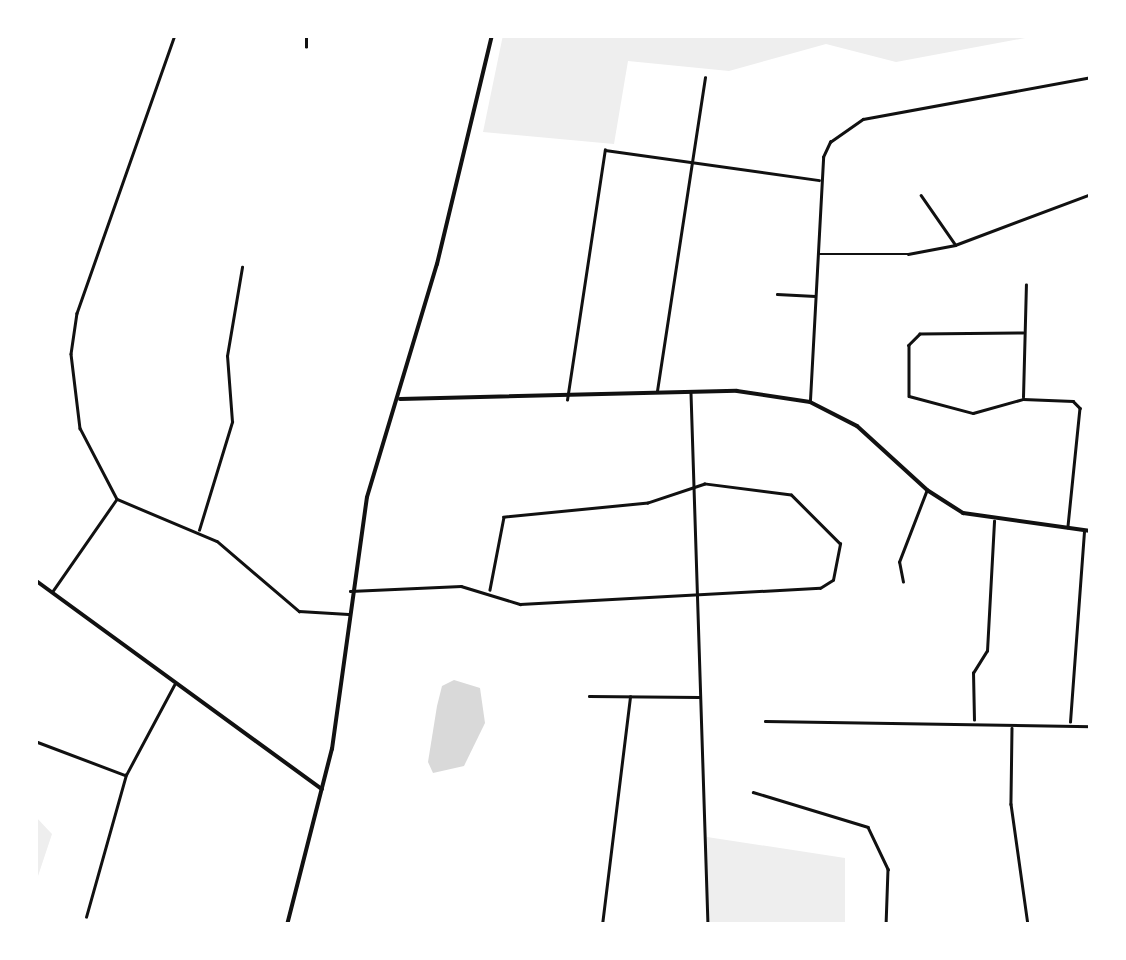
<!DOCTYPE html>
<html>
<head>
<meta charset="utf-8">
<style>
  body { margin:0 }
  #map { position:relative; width:1126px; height:960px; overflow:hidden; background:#fff; font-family:"Playfair Display",serif }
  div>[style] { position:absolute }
  .green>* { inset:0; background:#eee }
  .water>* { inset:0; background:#d9d9d9 }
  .minor>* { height:2.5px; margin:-1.25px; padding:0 1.25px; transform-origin:1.25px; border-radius:1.25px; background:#111 }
  .tertiary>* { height:4px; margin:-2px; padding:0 2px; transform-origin:2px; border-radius:2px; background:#111 }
  .secondary>* { height:4px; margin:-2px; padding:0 2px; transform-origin:2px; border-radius:2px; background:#111 }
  span { translate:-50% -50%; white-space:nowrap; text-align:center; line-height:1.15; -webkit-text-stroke:9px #fff; paint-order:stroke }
  .frame { position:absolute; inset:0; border:38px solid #fff; pointer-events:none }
</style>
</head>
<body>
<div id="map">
  <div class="green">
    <div style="clip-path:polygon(503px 35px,1041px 35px,896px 62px,826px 44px,729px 71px,628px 61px,614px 144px,483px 132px)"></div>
    <div style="clip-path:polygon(35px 816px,52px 834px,35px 885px)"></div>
    <div style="clip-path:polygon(707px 837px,845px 858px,845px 925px,708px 925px)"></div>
  </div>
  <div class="water">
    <div style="clip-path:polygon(454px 680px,480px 688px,485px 723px,464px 766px,433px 773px,428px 762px,437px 706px,442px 686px)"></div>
  </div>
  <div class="minor">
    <div style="left:175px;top:35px;width:295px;rotate:109.4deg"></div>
    <div style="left:77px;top:313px;width:41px;rotate:98.3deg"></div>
    <div style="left:71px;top:354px;width:75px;rotate:83.1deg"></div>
    <div style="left:80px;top:428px;width:80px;rotate:62.5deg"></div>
    <div style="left:117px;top:499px;width:108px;rotate:22.8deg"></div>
    <div style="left:217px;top:541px;width:108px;rotate:40.5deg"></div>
    <div style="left:299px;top:611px;width:49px;rotate:3.5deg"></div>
    <div style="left:306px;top:47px;width:12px;rotate:-90deg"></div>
    <div style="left:921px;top:195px;width:60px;rotate:55.2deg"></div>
    <div style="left:818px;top:254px;width:90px"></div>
    <div style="left:908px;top:254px;width:48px;rotate:-10.8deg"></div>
    <div style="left:955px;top:245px;width:145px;rotate:-20.6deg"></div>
    <div style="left:777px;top:294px;width:38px;rotate:3deg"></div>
    <div style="left:1023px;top:333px;width:103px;rotate:179.4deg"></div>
    <div style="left:920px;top:334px;width:16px;rotate:135deg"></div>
    <div style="left:909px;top:345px;width:51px;rotate:90deg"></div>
    <div style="left:909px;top:396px;width:66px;rotate:14.9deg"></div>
    <div style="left:973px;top:413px;width:52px;rotate:-15.6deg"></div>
    <div style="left:1023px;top:399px;width:50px;rotate:2.3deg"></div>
    <div style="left:1073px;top:401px;width:10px;rotate:45deg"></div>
    <div style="left:1080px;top:408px;width:120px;rotate:95.8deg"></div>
    <div style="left:657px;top:391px;width:317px;rotate:-81.3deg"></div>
    <div style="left:691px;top:393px;width:532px;rotate:88.17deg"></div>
    <div style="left:1023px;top:397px;width:112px;rotate:-88.5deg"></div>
    <div style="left:567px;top:400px;width:253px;rotate:-81.4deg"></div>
    <div style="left:605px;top:150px;width:216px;rotate:8deg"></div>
    <div style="left:810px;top:400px;width:243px;rotate:-86.9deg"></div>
    <div style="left:823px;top:157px;width:17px;rotate:-65deg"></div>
    <div style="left:830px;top:142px;width:40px;rotate:-34.9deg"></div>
    <div style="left:863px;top:119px;width:232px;rotate:-10.4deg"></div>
    <div style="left:199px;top:530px;width:113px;rotate:-73deg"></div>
    <div style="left:232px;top:422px;width:66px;rotate:-94.3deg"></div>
    <div style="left:227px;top:356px;width:90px;rotate:-80.4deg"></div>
    <div style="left:903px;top:582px;width:20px;rotate:-101deg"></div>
    <div style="left:899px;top:562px;width:75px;rotate:-68.9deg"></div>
    <div style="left:350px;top:591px;width:111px;rotate:-2.6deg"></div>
    <div style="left:461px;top:586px;width:62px;rotate:17deg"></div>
    <div style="left:520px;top:604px;width:300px;rotate:-3.1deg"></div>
    <div style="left:820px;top:588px;width:15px;rotate:-32deg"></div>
    <div style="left:833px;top:580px;width:37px;rotate:-79deg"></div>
    <div style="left:840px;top:544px;width:69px;rotate:-135deg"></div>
    <div style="left:791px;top:495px;width:87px;rotate:-172.7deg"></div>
    <div style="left:705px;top:484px;width:60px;rotate:161.6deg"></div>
    <div style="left:648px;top:503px;width:145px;rotate:174.4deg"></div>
    <div style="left:504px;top:517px;width:74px;rotate:100.9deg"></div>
    <div style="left:52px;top:592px;width:112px;rotate:-55.2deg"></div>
    <div style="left:589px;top:696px;width:110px;rotate:0.5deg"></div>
    <div style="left:974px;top:720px;width:47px;rotate:-91.2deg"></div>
    <div style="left:973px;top:673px;width:26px;rotate:-58deg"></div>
    <div style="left:987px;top:651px;width:130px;rotate:-86.9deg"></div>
    <div style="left:765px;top:721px;width:326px;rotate:0.9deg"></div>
    <div style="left:1070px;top:722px;width:192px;rotate:-85.8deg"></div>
    <div style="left:1012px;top:728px;width:76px;rotate:90.8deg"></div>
    <div style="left:1011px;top:804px;width:122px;rotate:82deg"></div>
    <div style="left:35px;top:741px;width:96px;rotate:20.7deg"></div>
    <div style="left:753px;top:792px;width:120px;rotate:16.9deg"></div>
    <div style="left:868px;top:827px;width:47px;rotate:64.5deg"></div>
    <div style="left:888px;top:869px;width:56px;rotate:92deg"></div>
    <div style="left:86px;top:917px;width:148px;rotate:-74.3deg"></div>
    <div style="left:126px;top:775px;width:102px;rotate:-61.9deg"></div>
    <div style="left:602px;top:925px;width:230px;rotate:-83deg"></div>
  </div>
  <div class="tertiary">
    <div style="left:35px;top:580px;width:355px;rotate:36.1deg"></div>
  </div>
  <div class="secondary">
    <div style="left:400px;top:399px;width:337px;rotate:-1.4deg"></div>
    <div style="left:737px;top:391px;width:74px;rotate:8.6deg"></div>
    <div style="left:810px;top:402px;width:53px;rotate:27.1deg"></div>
    <div style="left:857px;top:426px;width:95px;rotate:42.4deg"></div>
    <div style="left:927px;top:490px;width:43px;rotate:32.6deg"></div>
    <div style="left:963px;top:513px;width:129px;rotate:8deg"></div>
    <div style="left:287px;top:925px;width:182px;rotate:-75.7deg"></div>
    <div style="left:332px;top:749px;width:254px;rotate:-82.1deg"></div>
    <div style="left:367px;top:497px;width:243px;rotate:-73.3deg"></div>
    <div style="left:437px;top:264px;width:236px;rotate:-76.5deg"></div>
  </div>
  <div class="frame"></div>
</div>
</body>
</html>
